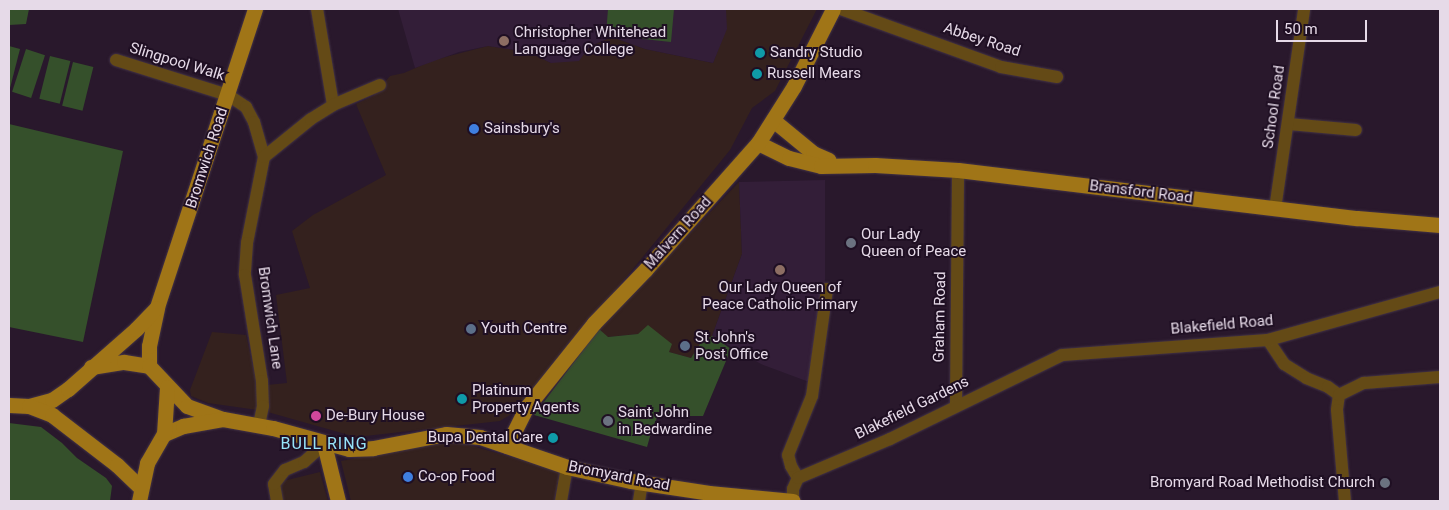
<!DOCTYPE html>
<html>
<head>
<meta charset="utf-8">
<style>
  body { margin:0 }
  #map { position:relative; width:1449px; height:510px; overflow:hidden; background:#29182c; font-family:Roboto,sans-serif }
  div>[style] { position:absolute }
  .commercial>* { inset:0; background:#34211e }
  .built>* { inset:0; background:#331e38 }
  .green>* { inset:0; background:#35502b; transform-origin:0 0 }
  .roads { filter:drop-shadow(0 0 1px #433346) drop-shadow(0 0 1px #433346) }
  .minor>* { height:12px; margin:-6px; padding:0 6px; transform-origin:6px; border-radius:6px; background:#644a16 }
  .major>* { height:15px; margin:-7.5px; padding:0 7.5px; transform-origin:7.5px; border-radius:7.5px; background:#a07517 }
  .dots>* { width:14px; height:14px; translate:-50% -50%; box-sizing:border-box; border:2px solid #1f0f23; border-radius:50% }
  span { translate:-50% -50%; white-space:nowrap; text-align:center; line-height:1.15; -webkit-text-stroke:4px #1f0f23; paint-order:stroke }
  .poi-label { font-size:15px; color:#e6dae8 }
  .left { translate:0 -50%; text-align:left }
  .right { translate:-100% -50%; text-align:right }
  .street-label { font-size:15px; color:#e6dae8 }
  .neighbourhood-label { font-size:16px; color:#97e3f8; letter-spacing:1px }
  .frame { position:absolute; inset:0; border:10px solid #e6dae8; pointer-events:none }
  .scale { position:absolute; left:1276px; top:20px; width:91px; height:22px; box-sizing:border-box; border:2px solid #e6dae8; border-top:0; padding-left:6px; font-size:15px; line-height:18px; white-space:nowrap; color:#e6dae8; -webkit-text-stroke:4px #1f0f23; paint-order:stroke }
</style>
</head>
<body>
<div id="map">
  <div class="commercial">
    <div style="clip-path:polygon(726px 9px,817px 9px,775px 91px,752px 108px,730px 150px,518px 410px,500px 421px,356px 437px,264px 411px,208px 403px,191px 396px,190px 390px,212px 332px,246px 335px,257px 386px,287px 383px,276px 295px,310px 288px,292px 231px,313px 215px,386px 175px,356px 104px,373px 96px,390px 76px,404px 73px,434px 60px,488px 46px,528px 52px,551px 63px,612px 37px,645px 49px,713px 63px,726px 29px)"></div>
    <div style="clip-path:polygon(739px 182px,742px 254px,712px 336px,691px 358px,669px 352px,638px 334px,607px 337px,599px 329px)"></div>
    <div style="clip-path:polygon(451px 440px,560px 471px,554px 501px,351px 501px,341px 461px)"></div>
    <div style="clip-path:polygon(320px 472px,328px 501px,281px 501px,279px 482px)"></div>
  </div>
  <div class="built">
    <div style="clip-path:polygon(398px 9px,726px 9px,727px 29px,713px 63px,645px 49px,612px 37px,590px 46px,579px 61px,551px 63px,528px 52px,488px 46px,459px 52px,415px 68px)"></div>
    <div style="clip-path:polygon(825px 180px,825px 286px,809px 382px,761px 364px,712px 336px,742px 254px,739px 182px)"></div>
  </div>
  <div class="green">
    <div style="clip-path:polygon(9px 9px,29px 9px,26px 24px,9px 25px)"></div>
    <div style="clip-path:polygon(608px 9px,674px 9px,671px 42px,606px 35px)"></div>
    <div style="clip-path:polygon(9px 46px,20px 49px,9px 92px)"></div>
    <div style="left:26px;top:49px;width:20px;height:45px;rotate:18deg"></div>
    <div style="left:50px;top:56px;width:21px;height:44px;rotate:14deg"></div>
    <div style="left:73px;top:62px;width:21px;height:45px;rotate:14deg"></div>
    <div style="clip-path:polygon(9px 124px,123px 151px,83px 342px,9px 327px)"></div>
    <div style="clip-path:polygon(648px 325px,672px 344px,669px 352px,691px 358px,700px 344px,712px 336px,731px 349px,703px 416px,658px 416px,653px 426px,647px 447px,534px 415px,599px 329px,608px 337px,638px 334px)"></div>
    <div style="clip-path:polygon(9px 423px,41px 427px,62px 443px,77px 458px,106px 478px,112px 486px,110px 501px,9px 501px)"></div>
  </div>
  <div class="roads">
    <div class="minor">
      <div style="left:317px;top:9px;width:97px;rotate:80.5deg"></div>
      <div style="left:841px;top:9px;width:170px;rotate:19.9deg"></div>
      <div style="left:1001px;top:67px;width:57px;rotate:10.1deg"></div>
      <div style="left:116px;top:60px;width:117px;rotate:17.4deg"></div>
      <div style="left:228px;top:95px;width:22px;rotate:34deg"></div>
      <div style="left:246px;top:107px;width:17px;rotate:62deg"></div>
      <div style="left:254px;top:122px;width:36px;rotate:74deg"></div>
      <div style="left:264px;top:157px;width:88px;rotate:101.2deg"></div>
      <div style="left:247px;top:243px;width:32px;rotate:94deg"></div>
      <div style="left:245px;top:275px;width:107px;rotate:80.9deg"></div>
      <div style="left:262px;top:381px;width:25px;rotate:88deg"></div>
      <div style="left:263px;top:406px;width:19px;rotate:102deg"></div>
      <div style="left:1289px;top:124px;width:67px;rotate:5.1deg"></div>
      <div style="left:264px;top:157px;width:60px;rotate:-39deg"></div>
      <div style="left:311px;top:119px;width:26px;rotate:-32deg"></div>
      <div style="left:333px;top:105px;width:51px;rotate:-23.1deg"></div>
      <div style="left:1275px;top:209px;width:202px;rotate:-81.7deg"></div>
      <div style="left:1268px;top:340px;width:29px;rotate:56deg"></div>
      <div style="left:1284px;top:364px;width:26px;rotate:32deg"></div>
      <div style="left:1306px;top:378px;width:24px;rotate:22deg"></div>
      <div style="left:1328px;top:387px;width:14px;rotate:36deg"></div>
      <div style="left:1339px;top:395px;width:15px;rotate:98deg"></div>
      <div style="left:1337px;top:410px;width:91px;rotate:85deg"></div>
      <div style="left:1339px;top:395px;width:28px;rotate:-26deg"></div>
      <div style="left:1364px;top:383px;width:76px;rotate:-4.5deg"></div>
      <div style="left:956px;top:405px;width:235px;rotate:-89.5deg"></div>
      <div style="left:798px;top:478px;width:14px;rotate:-120deg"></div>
      <div style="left:791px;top:466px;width:11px;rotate:-105deg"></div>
      <div style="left:788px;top:455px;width:64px;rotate:-67.9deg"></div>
      <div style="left:812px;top:396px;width:108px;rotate:-82deg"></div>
      <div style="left:277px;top:501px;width:17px;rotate:-100deg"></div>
      <div style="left:274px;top:484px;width:18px;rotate:-52deg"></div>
      <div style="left:285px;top:470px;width:21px;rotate:-23deg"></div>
      <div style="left:304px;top:462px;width:27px;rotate:-42deg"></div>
      <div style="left:561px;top:501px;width:35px;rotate:-80deg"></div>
      <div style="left:639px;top:501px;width:19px;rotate:-81deg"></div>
      <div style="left:793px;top:501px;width:12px;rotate:-90deg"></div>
      <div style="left:793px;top:489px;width:12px;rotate:-66deg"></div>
      <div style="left:798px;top:478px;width:100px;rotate:-23deg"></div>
      <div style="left:890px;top:439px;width:191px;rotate:-26deg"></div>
      <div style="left:1062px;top:355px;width:207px;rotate:-4.2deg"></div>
      <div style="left:1268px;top:340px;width:179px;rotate:-15.6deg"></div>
    </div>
    <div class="major">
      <div style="left:773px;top:120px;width:52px;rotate:39.5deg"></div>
      <div style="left:813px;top:153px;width:17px;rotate:24deg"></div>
      <div style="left:758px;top:143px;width:34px;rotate:26deg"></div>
      <div style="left:789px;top:158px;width:33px;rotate:14deg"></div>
      <div style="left:821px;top:166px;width:54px;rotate:-1.1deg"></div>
      <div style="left:875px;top:165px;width:83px;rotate:3.4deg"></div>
      <div style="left:958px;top:170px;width:402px;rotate:6.9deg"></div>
      <div style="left:1357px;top:218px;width:83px;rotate:4.8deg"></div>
      <div style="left:149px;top:366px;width:20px;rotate:-90deg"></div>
      <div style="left:149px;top:346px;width:40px;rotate:-78deg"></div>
      <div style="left:157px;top:307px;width:314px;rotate:-71.8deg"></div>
      <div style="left:91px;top:367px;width:33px;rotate:-9deg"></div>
      <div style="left:124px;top:362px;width:25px;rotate:9deg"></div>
      <div style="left:149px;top:366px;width:55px;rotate:46.5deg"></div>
      <div style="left:187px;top:406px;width:38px;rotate:20deg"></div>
      <div style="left:223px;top:419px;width:51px;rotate:10.2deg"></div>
      <div style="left:273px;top:428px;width:79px;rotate:15.4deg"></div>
      <div style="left:349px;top:449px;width:24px;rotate:-2deg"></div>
      <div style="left:373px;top:448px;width:74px;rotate:-10.9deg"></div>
      <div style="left:446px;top:434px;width:34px;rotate:5deg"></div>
      <div style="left:480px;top:437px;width:92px;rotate:19deg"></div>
      <div style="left:567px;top:467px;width:66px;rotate:12.3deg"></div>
      <div style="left:631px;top:481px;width:79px;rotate:8.7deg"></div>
      <div style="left:709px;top:493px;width:84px;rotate:5.4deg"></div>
      <div style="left:9px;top:405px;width:20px;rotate:3deg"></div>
      <div style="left:29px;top:406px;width:24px;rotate:-15deg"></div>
      <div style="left:52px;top:400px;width:19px;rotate:-35deg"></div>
      <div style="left:68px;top:389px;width:91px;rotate:-41.4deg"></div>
      <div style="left:136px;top:329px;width:29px;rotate:-46deg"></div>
      <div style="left:29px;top:406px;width:25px;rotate:21deg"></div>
      <div style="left:52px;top:415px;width:82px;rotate:37.6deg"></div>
      <div style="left:117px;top:465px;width:33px;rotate:44deg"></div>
      <div style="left:164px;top:434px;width:21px;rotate:-23deg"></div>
      <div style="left:183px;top:426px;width:40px;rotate:-10deg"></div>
      <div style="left:324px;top:444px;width:59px;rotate:76.2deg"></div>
      <div style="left:507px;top:446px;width:42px;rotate:-63.4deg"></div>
      <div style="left:526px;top:408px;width:109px;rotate:-51.3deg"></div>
      <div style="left:594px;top:323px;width:75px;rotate:-46.1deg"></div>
      <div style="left:646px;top:269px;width:169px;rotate:-48.4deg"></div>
      <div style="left:758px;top:143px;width:67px;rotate:-57.7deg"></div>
      <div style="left:794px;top:86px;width:86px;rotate:-63.1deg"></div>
      <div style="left:139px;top:501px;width:39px;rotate:-78deg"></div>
      <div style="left:147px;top:463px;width:34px;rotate:-60deg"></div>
      <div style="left:164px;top:434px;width:47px;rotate:-86.3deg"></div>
    </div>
  </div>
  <div class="dots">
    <div style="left:504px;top:41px;background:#8d6e63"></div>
    <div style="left:760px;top:53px;background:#0f9aa8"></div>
    <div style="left:757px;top:74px;background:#0f9aa8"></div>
    <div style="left:474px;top:129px;background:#3f7fe0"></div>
    <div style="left:851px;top:243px;background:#6b7280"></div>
    <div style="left:780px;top:270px;background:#8d6e63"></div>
    <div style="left:471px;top:329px;background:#5c6f8a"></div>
    <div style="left:685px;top:346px;background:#5c6f8a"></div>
    <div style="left:462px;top:399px;background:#0f9aa8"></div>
    <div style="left:316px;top:416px;background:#d1479c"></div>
    <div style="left:608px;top:421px;background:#6b7280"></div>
    <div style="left:553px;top:438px;background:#0f9aa8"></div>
    <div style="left:408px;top:477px;background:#3f7fe0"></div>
    <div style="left:1385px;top:483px;background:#6b7280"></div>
  </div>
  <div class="poi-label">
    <span class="left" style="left:514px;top:41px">Christopher Whitehead<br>Language College</span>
    <span class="left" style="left:770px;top:53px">Sandry Studio</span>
    <span class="left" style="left:767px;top:74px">Russell Mears</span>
    <span class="left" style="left:484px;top:129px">Sainsbury's</span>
    <span class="left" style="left:861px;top:243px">Our Lady<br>Queen of Peace</span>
    <span style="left:780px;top:296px">Our Lady Queen of<br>Peace Catholic Primary</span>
    <span class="left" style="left:481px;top:329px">Youth Centre</span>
    <span class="left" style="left:695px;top:346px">St John's<br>Post Office</span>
    <span class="left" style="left:472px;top:399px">Platinum<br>Property Agents</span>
    <span class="left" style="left:618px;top:421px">Saint John<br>in Bedwardine</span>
    <span class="left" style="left:326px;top:416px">De-Bury House</span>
    <span class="right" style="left:543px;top:438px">Bupa Dental Care</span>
    <span class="left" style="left:418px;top:477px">Co-op Food</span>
    <span class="right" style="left:1375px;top:483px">Bromyard Road Methodist Church</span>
  </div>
  <div class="street-label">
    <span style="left:982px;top:40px;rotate:18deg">Abbey Road</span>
    <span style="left:177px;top:62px;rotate:17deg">Slingpool Walk</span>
    <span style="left:1274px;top:107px;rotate:-82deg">School Road</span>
    <span style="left:207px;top:158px;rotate:-72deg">Bromwich Road</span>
    <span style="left:1141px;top:192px;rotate:7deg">Bransford Road</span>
    <span style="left:678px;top:233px;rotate:-48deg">Malvern Road</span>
    <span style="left:940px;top:317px;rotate:-89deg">Graham Road</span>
    <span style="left:270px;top:318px;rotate:82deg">Bromwich Lane</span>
    <span style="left:1222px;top:325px;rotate:-5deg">Blakefield Road</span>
    <span style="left:912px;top:408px;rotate:-26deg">Blakefield Gardens</span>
    <span style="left:619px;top:476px;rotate:11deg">Bromyard Road</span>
  </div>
  <div class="neighbourhood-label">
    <span style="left:324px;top:444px">BULL RING</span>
  </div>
  <div class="frame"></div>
  <div class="scale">50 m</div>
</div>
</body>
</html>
